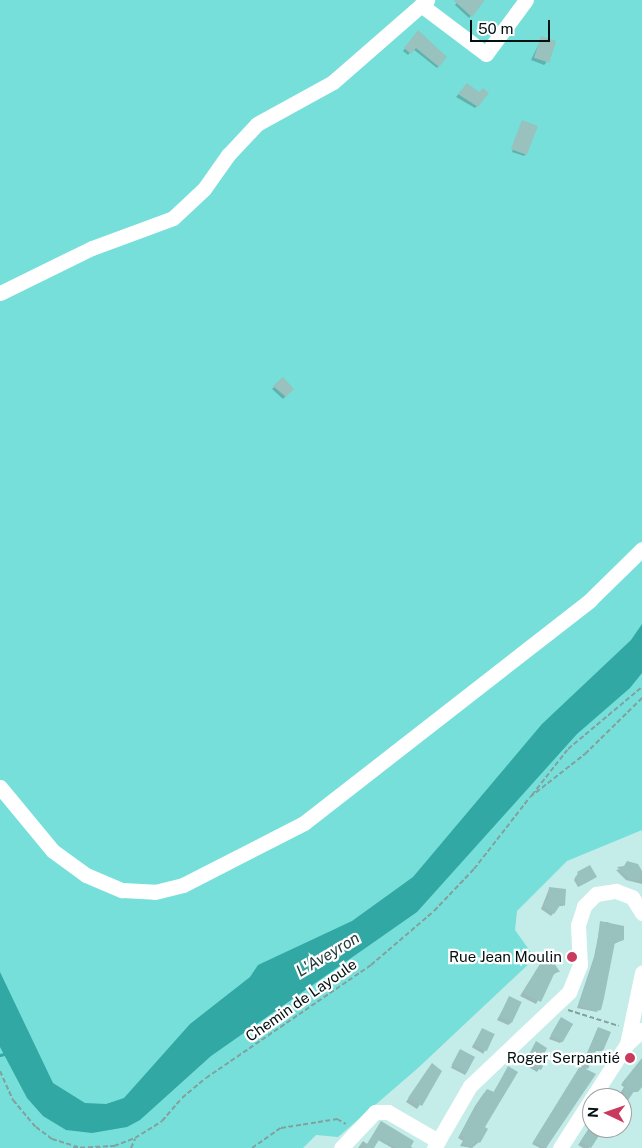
<!DOCTYPE html>
<html>
<head>
<meta charset="utf-8">
<style>
  body { margin:0 }
  #map { position:relative; width:642px; height:1148px; overflow:hidden; background:#c4ece9; font-family:"Public Sans",sans-serif }
  div>[style] { position:absolute }
  .green>* { inset:0; background:#76dfda }
  .water>* { inset:0; background:#31a8a4 }
  .shadow>* { inset:0; background:#0003; transform-origin:0 0 }
  .stream>* { height:3px; margin:-1.5px; padding:0 1.5px; transform-origin:1.5px; border-radius:1.5px; background:#31a8a4 }
  .building>* { inset:0; background:#99c1be; transform-origin:0 0 }
  .path>* { height:2px; margin-top:-1px; transform-origin:0; background:repeating-linear-gradient(90deg,#82a09e 0 5px,transparent 0 7.5px) }
  .minor>* { height:15px; margin:-7.5px; padding:0 7.5px; transform-origin:7.5px; border-radius:7.5px; background:#fff }
  .dots>* { width:14px; height:14px; translate:-50% -50%; box-sizing:border-box; border:2px solid #fff; border-radius:50% }
  span { translate:-50% -50%; white-space:nowrap; text-align:center; line-height:1.15; -webkit-text-stroke:4.5px #fff; paint-order:stroke }
  .poi-label { font-size:15px; color:#041111 }
  .right { translate:-100% -50%; text-align:right }
  .street-label { font-size:15px; color:#041111 }
  .water-label { font-size:16px; color:#213b39; font-style:italic }
  .north { position:absolute; left:582px; top:1088px; width:50px; height:50px; box-sizing:border-box; background:#fff; border:1px solid #9ba0a0; border-radius:50%; rotate:273deg; font-size:14px; font-weight:700; line-height:20px; text-align:center; color:#041111 }
  .north::after { content:''; display:block; margin:auto; width:18px; height:22px; background:#ca3a5d; clip-path:polygon(50% 0,100% 100%,50% 72%,0 100%) }
  .scale { position:absolute; left:470px; top:20px; width:80px; height:22px; box-sizing:border-box; border:2px solid #041111; border-top:0; padding-left:6px; font-size:15px; line-height:18px; white-space:nowrap; color:#041111; -webkit-text-stroke:4px #fff; paint-order:stroke }
</style>
</head>
<body>
<div id="map">
  <div class="green">
    <div style="clip-path:polygon(0 0,642px 0,642px 830px,567px 861px,517px 911px,515px 930px,535px 958px,418px 1068px,338px 1137px,316px 1135px,303px 1148px,0 1148px)"></div>
  </div>
  <div class="water">
    <div style="clip-path:polygon(642px 624px,642px 673px,630px 688px,577px 734px,417px 912px,211px 1056px,140px 1120px,127px 1127px,92px 1133px,66px 1130px,43px 1116px,27px 1098px,0 1047px,0 972px,53px 1083px,85px 1103px,106px 1104px,124px 1098px,190px 1024px,250px 977px,258px 965px,352px 921px,413px 877px,542px 724px,631px 640px)"></div>
  </div>
  <div class="shadow">
    <div style="clip-path:polygon(459px 0,482px 0,483px 1px,469px 18px,455px 5px)"></div>
    <div style="clip-path:polygon(418px 32px,446px 57px,437px 68px,413px 49px,408px 55px,403px 51px)"></div>
    <div style="clip-path:polygon(542px 37px,546px 63px,544px 65px,531px 60px)"></div>
    <div style="clip-path:polygon(467px 84px,477px 106px,475px 108px,456px 97px)"></div>
    <div style="clip-path:polygon(522px 121px,526px 154px,524px 156px,512px 152px)"></div>
    <div style="clip-path:polygon(283px 379px,292px 389px,283px 399px,272px 389px)"></div>
    <div style="clip-path:polygon(637px 865px,642px 872px,642px 884px,626px 880px,616px 870px)"></div>
    <div style="clip-path:polygon(578px 873px,593px 879px,578px 887px,574px 880px)"></div>
    <div style="clip-path:polygon(549px 889px,565px 890px,563px 906px,559px 906px,551px 916px,541px 909px)"></div>
    <div style="clip-path:polygon(601px 922px,608px 922px,623px 940px,614px 944px,597px 1012px,577px 1008px,594px 957px)"></div>
    <div style="clip-path:polygon(543px 960px,558px 972px,552px 975px,536px 1004px,520px 996px)"></div>
    <div style="clip-path:polygon(508px 1000px,511px 1023px,508px 1025px,497px 1020px)"></div>
    <div style="clip-path:polygon(559px 1021px,562px 1041px,560px 1043px,549px 1039px)"></div>
    <div style="clip-path:polygon(598px 1028px,602px 1051px,595px 1051px,546px 1148px,540px 1148px,532px 1144px,581px 1067px)"></div>
    <div style="left:482px;top:1029px;width:13px;height:21px;rotate:29deg"></div>
    <div style="clip-path:polygon(536px 1044px,540px 1059px,544px 1061px,537px 1072px,525px 1065px)"></div>
    <div style="left:460px;top:1050px;width:16px;height:20px;rotate:27deg"></div>
    <div style="clip-path:polygon(642px 1059px,642px 1077px,637px 1092px,632px 1092px,622px 1108px,622px 1098px,617px 1098px,624px 1087px,621px 1085px)"></div>
    <div style="clip-path:polygon(428px 1069px,441px 1072px,417px 1109px,406px 1102px)"></div>
    <div style="clip-path:polygon(506px 1071px,479px 1142px,472px 1148px,460px 1146px,463px 1141px,458px 1138px,475px 1106px,484px 1093px,493px 1093px)"></div>
    <div style="clip-path:polygon(379px 1125px,410px 1146px,413px 1148px,392px 1148px,378px 1140px,373px 1148px,358px 1148px,363px 1141px,367px 1144px)"></div>
    <div style="clip-path:polygon(592px 1125px,592px 1128px,602px 1128px,589px 1148px,583px 1148px,578px 1145px)"></div>
  </div>
  <div class="stream">
    <div style="left:0;top:1055px;width:4px;rotate:-14deg"></div>
  </div>
  <div class="building">
    <div style="clip-path:polygon(453px 0,485px 0,472px 17px)"></div>
    <div style="clip-path:polygon(418px 30px,447px 57px,439px 67px,416px 48px,411px 54px,404px 48px)"></div>
    <div style="left:541px;top:36px;width:16px;height:23px;rotate:18deg"></div>
    <div style="clip-path:polygon(467px 83px,479px 92px,483px 88px,489px 93px,478px 107px,458px 94px)"></div>
    <div style="left:522px;top:120px;width:17px;height:31px;rotate:21deg"></div>
    <div style="clip-path:polygon(283px 377px,294px 389px,286px 397px,273px 386px)"></div>
    <div style="clip-path:polygon(627px 861px,638px 864px,642px 871px,639px 881px,629px 879px,617px 867px,624px 866px)"></div>
    <div style="clip-path:polygon(590px 865px,597px 877px,580px 886px,575px 877px,579px 875px,577px 872px)"></div>
    <div style="clip-path:polygon(549px 887px,566px 889px,565px 906px,561px 904px,554px 914px,543px 906px,548px 899px)"></div>
    <div style="clip-path:polygon(600px 921px,624px 926px,624px 940px,615px 942px,604px 998px,601px 1010px,596px 1011px,579px 1006px,596px 953px)"></div>
    <div style="clip-path:polygon(543px 959px,554px 963px,560px 972px,555px 972px,541px 1002px,522px 993px)"></div>
    <div style="left:509px;top:996px;width:14px;height:23px;rotate:25deg"></div>
    <div style="left:561px;top:1017px;width:14px;height:21px;rotate:30deg"></div>
    <div style="clip-path:polygon(598px 1027px,611px 1032px,603px 1051px,597px 1049px,588px 1069px,582px 1066px)"></div>
    <div style="left:482px;top:1028px;width:14px;height:19px;rotate:25deg"></div>
    <div style="clip-path:polygon(536px 1041px,547px 1048px,542px 1058px,546px 1060px,541px 1070px,525px 1062px)"></div>
    <div style="left:460px;top:1049px;width:17px;height:18px;rotate:28deg"></div>
    <div style="clip-path:polygon(642px 1058px,642px 1087px,638px 1092px,635px 1090px,622px 1109px,625px 1084px,622px 1083px)"></div>
    <div style="clip-path:polygon(432px 1063px,442px 1071px,422px 1106px,408px 1098px)"></div>
    <div style="clip-path:polygon(508px 1066px,518px 1072px,485px 1127px,488px 1129px,480px 1143px,477px 1141px,470px 1148px,462px 1143px,465px 1138px,460px 1135px,478px 1102px,487px 1089px,494px 1092px)"></div>
    <div style="clip-path:polygon(580px 1066px,596px 1074px,546px 1148px,533px 1142px)"></div>
    <div style="clip-path:polygon(381px 1121px,414px 1141px,410px 1148px,397px 1148px,380px 1138px,374px 1148px,365px 1148px)"></div>
    <div style="clip-path:polygon(589px 1128px,604px 1128px,591px 1148px,580px 1142px)"></div>
  </div>
  <div class="path">
    <div style="left:532px;top:795px;width:58px;rotate:-52deg"></div>
    <div style="left:568px;top:749px;width:97px;rotate:-40deg"></div>
    <div style="left:568px;top:1010px;width:53px;rotate:17.4deg"></div>
    <div style="left:0;top:1071px;width:32px;rotate:66deg"></div>
    <div style="left:13px;top:1100px;width:35px;rotate:50deg"></div>
    <div style="left:36px;top:1127px;width:20px;rotate:37deg"></div>
    <div style="left:52px;top:1139px;width:27px;rotate:17deg"></div>
    <div style="left:73px;top:1148px;width:41px;rotate:-2.8deg"></div>
    <div style="left:114px;top:1146px;width:22px;rotate:-21deg"></div>
    <div style="left:135px;top:1138px;width:32px;rotate:-32deg"></div>
    <div style="left:162px;top:1121px;width:30px;rotate:-49deg"></div>
    <div style="left:182px;top:1098px;width:31px;rotate:-40deg"></div>
    <div style="left:206px;top:1078px;width:200px;rotate:-34.4deg"></div>
    <div style="left:371px;top:965px;width:83px;rotate:-40.6deg"></div>
    <div style="left:434px;top:911px;width:58px;rotate:-46.4deg"></div>
    <div style="left:474px;top:869px;width:91px;rotate:-52.1deg"></div>
    <div style="left:530px;top:797px;width:70px;rotate:-38deg"></div>
    <div style="left:585px;top:754px;width:80px;rotate:-44.5deg"></div>
    <div style="left:131px;top:1148px;width:10px;rotate:-66deg"></div>
    <div style="left:252px;top:1148px;width:35px;rotate:-35deg"></div>
    <div style="left:281px;top:1128px;width:57px;rotate:-9.1deg"></div>
    <div style="left:337px;top:1119px;width:10px;rotate:29deg"></div>
  </div>
  <div class="minor">
    <div style="left:421px;top:5px;width:81px;rotate:37deg"></div>
    <div style="left:486px;top:54px;width:67px;rotate:-53.5deg"></div>
    <div style="left:0;top:293px;width:102px;rotate:-26.1deg"></div>
    <div style="left:92px;top:248px;width:86px;rotate:-20.3deg"></div>
    <div style="left:173px;top:218px;width:42px;rotate:-43.1deg"></div>
    <div style="left:204px;top:189px;width:42px;rotate:-54.8deg"></div>
    <div style="left:228px;top:155px;width:42px;rotate:-46.9deg"></div>
    <div style="left:257px;top:124px;width:87px;rotate:-28.9deg"></div>
    <div style="left:333px;top:82px;width:125px;rotate:-41.1deg"></div>
    <div style="left:0;top:787px;width:83px;rotate:50.4deg"></div>
    <div style="left:53px;top:851px;width:41px;rotate:36deg"></div>
    <div style="left:86px;top:875px;width:39px;rotate:23deg"></div>
    <div style="left:122px;top:890px;width:33px;rotate:3deg"></div>
    <div style="left:155px;top:892px;width:29px;rotate:-14deg"></div>
    <div style="left:183px;top:885px;width:136px;rotate:-27.1deg"></div>
    <div style="left:304px;top:823px;width:363px;rotate:-37.9deg"></div>
    <div style="left:590px;top:600px;width:73px;rotate:-44.4deg"></div>
    <div style="left:627px;top:1044px;width:21px;rotate:-43deg"></div>
    <div style="left:592px;top:1098px;width:64px;rotate:-57.1deg"></div>
    <div style="left:627px;top:1044px;width:73px;rotate:-78.1deg"></div>
    <div style="left:341px;top:1148px;width:50px;rotate:-46.6deg"></div>
    <div style="left:375px;top:1112px;width:13px"></div>
    <div style="left:388px;top:1112px;width:58px;rotate:30.1deg"></div>
    <div style="left:434px;top:1148px;width:72px;rotate:-59.9deg"></div>
    <div style="left:470px;top:1086px;width:137px;rotate:-43.5deg"></div>
    <div style="left:569px;top:992px;width:29px;rotate:-68deg"></div>
    <div style="left:580px;top:965px;width:40px;rotate:-92.9deg"></div>
    <div style="left:578px;top:925px;width:20px;rotate:-72deg"></div>
    <div style="left:584px;top:906px;width:17px;rotate:-45deg"></div>
    <div style="left:596px;top:894px;width:20px;rotate:-9deg"></div>
    <div style="left:616px;top:891px;width:17px;rotate:21deg"></div>
    <div style="left:632px;top:897px;width:19px;rotate:58deg"></div>
    <div style="left:560px;top:1148px;width:59px;rotate:-57.4deg"></div>
  </div>
  <div class="dots">
    <div style="left:572px;top:957px;background:#ca3a5d"></div>
    <div style="left:630px;top:1058px;background:#ca3a5d"></div>
  </div>
  <div class="poi-label">
    <span class="right" style="left:562px;top:957px">Rue Jean Moulin</span>
    <span class="right" style="left:620px;top:1058px">Roger Serpantié</span>
  </div>
  <div class="street-label">
    <span style="left:301px;top:1000px;rotate:-35deg">Chemin de Layoule</span>
  </div>
  <div class="water-label">
    <span style="left:328px;top:955px;rotate:-31deg">L'Aveyron</span>
  </div>
  <div class="north">N</div>
  <div class="scale">50 m</div>
</div>
</body>
</html>
